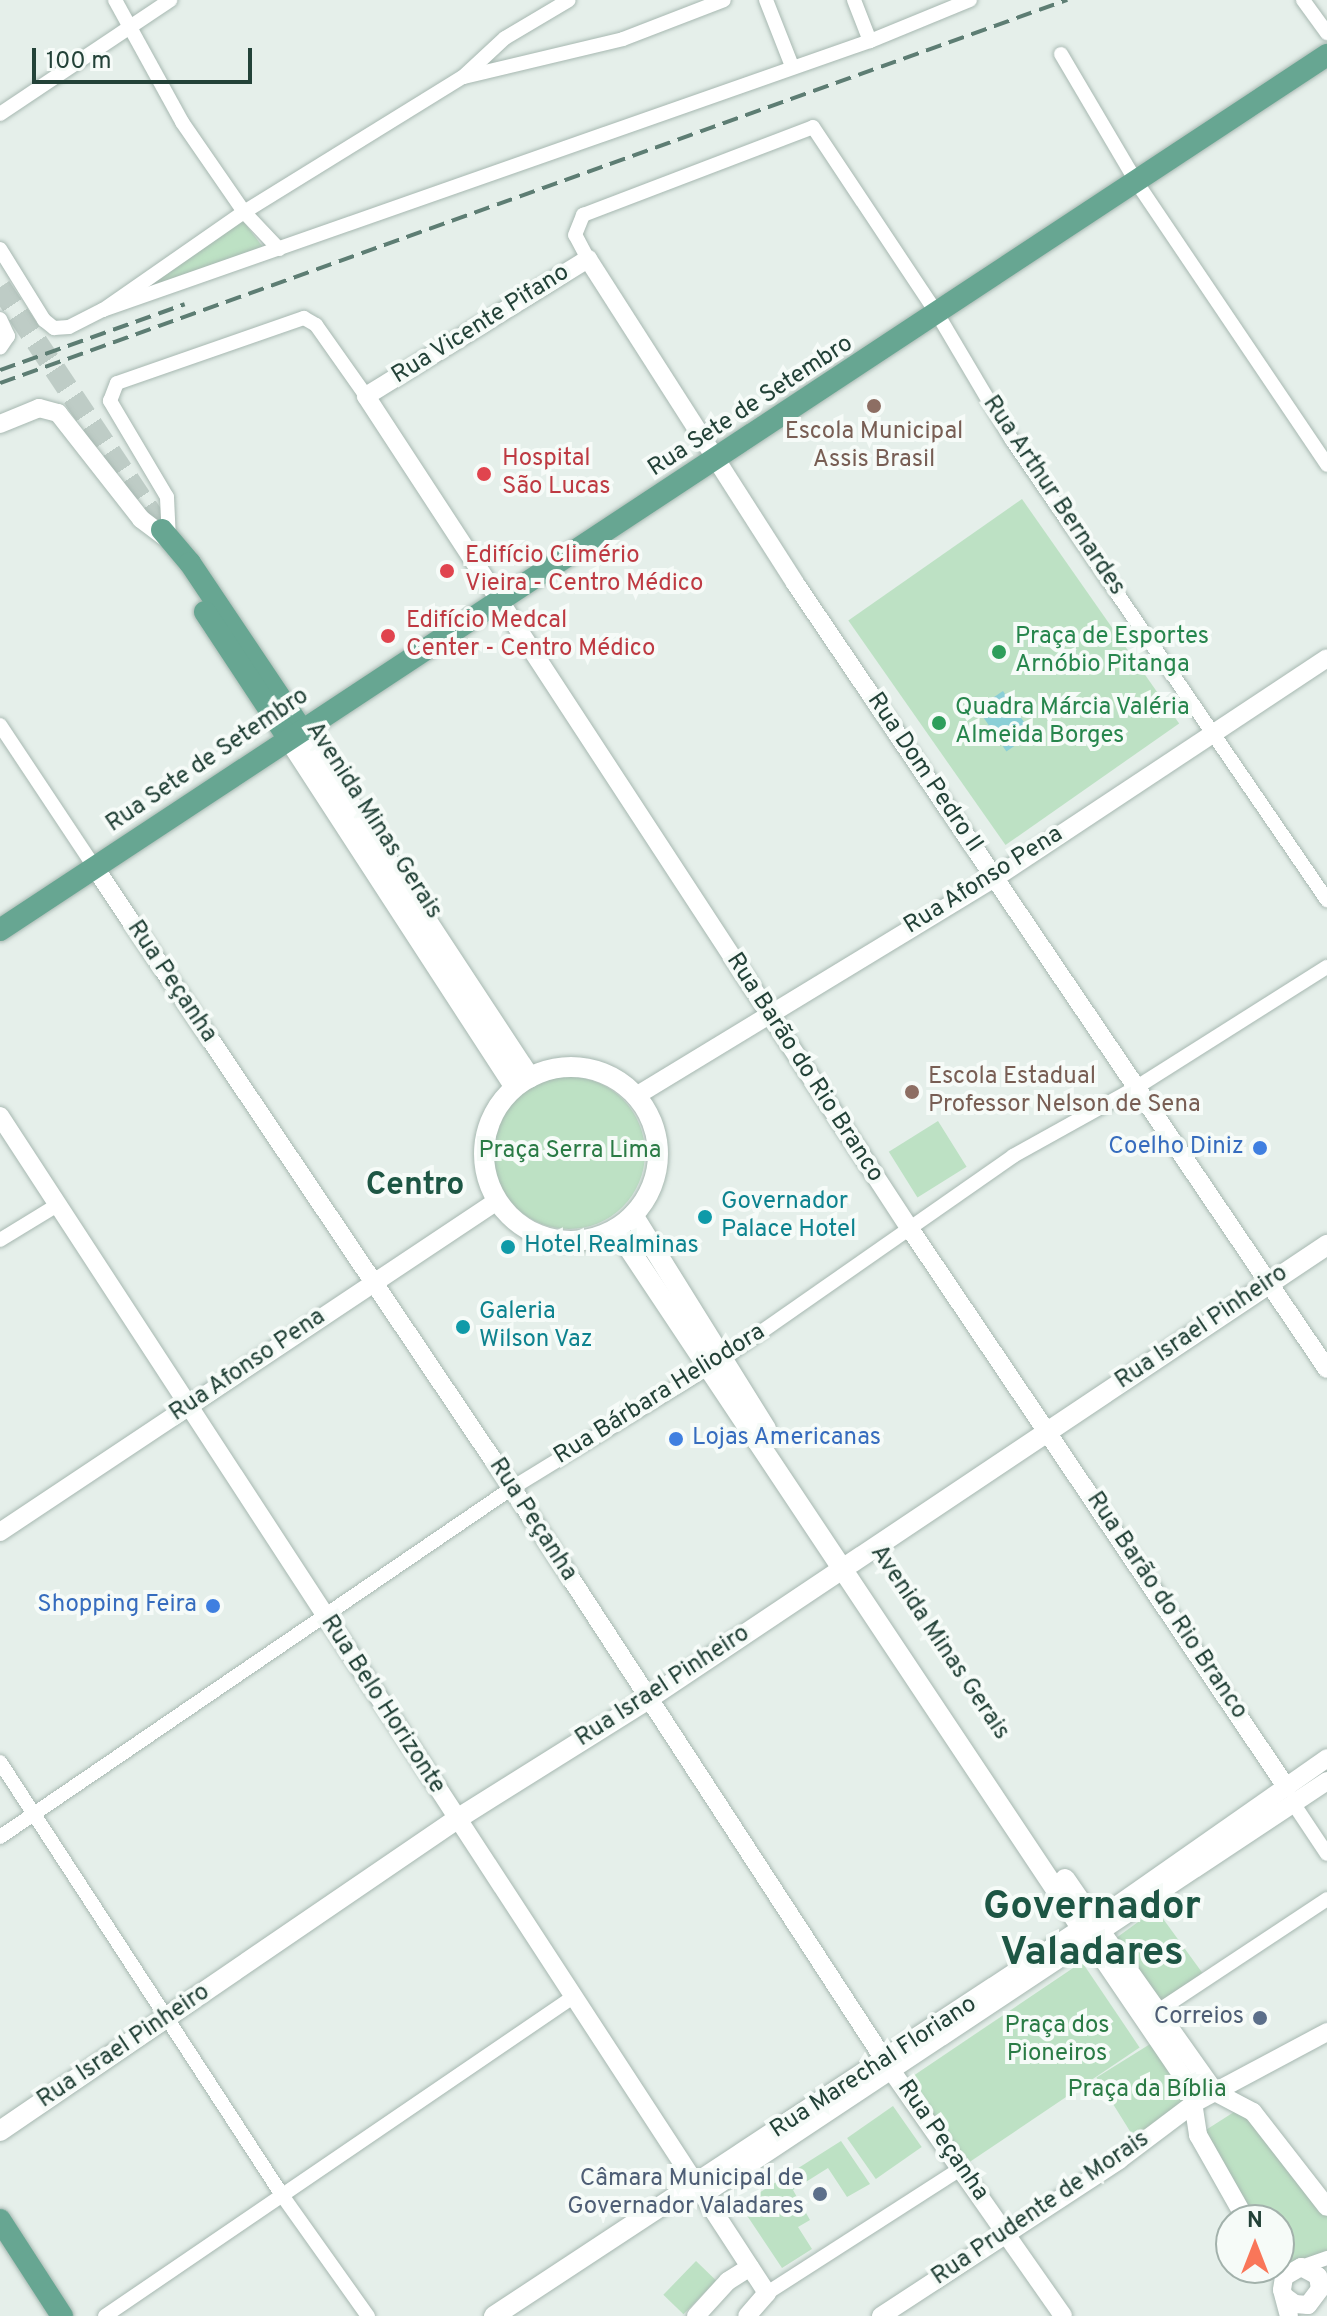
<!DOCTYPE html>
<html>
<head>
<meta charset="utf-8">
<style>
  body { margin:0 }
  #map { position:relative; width:1327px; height:2316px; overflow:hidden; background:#e5efea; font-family:Overpass,sans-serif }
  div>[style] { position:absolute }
  .green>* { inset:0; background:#bde1c4; transform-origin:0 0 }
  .round { border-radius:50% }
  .water>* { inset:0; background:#8bcfd6; transform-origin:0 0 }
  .primary-tunnel>* { height:22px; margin-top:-11px; transform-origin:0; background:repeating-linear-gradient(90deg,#beccc6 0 22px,transparent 0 33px) }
  .roads { filter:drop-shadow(0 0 2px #a7b8b1) drop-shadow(0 0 2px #a7b8b1) }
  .minor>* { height:14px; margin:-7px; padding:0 7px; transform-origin:7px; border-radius:7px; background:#fff }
  .tertiary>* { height:18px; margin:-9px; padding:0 9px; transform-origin:9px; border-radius:9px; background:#fff }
  .secondary>* { height:20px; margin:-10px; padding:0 10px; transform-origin:10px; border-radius:10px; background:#fff }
  .secondary>.ring { margin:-10px; padding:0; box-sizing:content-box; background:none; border:20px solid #fff; border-radius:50% }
  .primary>* { height:22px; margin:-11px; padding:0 11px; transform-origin:11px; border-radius:11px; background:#67a692 }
  .rail>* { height:4px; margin-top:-2px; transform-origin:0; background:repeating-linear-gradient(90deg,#5d7d73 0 16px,transparent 0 24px) }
  .dots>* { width:22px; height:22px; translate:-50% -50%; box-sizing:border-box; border:4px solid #f6fbf8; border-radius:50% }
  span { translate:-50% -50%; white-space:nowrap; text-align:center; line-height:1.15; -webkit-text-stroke:8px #f6fbf8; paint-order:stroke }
  .street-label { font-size:24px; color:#234238 }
  .education-label { font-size:24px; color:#785e54 }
  .left { translate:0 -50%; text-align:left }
  .health-label { font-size:24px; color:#be3a42 }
  .leisure-label { font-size:24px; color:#27864d }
  .shop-label { font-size:24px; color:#366cbe }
  .right { translate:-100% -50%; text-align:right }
  .park-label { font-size:24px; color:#2a7b45 }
  .culture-label { font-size:24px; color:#0d838f }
  .service-label { font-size:24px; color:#4e5e75 }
  .district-label { font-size:32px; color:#1d5644; font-weight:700 }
  .town-label { font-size:40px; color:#1d5644; font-weight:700 }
  .north { position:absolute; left:1215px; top:2204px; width:80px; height:80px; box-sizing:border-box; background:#f6fbf8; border:2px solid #a2b1ab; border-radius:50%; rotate:0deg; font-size:22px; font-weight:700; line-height:32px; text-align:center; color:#234238 }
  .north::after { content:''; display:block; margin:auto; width:28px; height:36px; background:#f97659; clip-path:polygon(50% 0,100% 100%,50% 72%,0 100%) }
  .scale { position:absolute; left:32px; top:48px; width:220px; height:36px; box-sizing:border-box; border:4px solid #234238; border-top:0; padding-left:10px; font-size:24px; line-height:28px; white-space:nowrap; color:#234238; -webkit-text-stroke:6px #f6fbf8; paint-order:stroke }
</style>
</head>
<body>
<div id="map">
  <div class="green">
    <div style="clip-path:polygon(241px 218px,265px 250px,123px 300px)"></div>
    <div style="left:1022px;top:499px;width:274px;height:212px;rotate:55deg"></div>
    <div class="round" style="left:493px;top:1077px;width:152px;height:152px"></div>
    <div style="left:938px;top:1121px;width:54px;height:58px;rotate:58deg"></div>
    <div style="left:1156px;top:1909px;width:79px;height:51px;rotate:54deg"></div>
    <div style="left:1082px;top:1962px;width:103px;height:215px;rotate:56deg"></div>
    <div style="left:1155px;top:2041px;width:70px;height:69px;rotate:58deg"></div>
    <div style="clip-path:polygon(1245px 2105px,1327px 2207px,1327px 2258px,1281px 2281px,1274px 2268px,1279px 2268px,1279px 2220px,1246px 2220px,1198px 2135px)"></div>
    <div style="left:893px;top:2106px;width:50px;height:56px;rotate:55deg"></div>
    <div style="clip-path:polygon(841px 2141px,870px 2184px,847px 2197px,828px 2168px,793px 2190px,810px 2220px,798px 2227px,812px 2249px,782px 2268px,740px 2205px)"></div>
    <div style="left:696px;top:2261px;width:28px;height:47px;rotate:44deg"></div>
  </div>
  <div class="water">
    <div style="left:1003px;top:691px;width:52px;height:31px;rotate:56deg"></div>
  </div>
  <div class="primary-tunnel">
    <div style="left:0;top:287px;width:292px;rotate:56.3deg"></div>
  </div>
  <div class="roads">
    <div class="minor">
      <div style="left:115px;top:0;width:139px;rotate:61.2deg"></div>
      <div style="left:182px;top:122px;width:109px;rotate:55.4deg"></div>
      <div style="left:244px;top:212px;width:51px;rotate:46.6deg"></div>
      <div style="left:766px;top:0;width:71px;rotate:68.5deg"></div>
      <div style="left:854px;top:0;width:44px;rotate:68.7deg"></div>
      <div style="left:1303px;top:0;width:41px;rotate:54deg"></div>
      <div style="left:1061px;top:54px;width:150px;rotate:59.5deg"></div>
      <div style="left:1137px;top:183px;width:340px;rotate:56deg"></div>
      <div style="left:464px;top:77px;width:163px;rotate:-13.4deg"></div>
      <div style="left:623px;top:39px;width:108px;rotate:-21.1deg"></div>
      <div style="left:0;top:114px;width:205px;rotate:-33.8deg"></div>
      <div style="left:0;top:249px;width:84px;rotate:58.2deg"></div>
      <div style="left:44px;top:320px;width:13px;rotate:39deg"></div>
      <div style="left:54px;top:328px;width:15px;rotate:-4deg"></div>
      <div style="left:69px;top:327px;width:38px;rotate:-27deg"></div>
      <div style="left:103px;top:310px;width:172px;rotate:-34.8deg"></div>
      <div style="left:244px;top:212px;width:257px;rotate:-31.7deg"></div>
      <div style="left:463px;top:77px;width:57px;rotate:-42.9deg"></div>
      <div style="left:505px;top:38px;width:74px;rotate:-30.7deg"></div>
      <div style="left:588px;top:259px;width:27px;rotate:-118deg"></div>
      <div style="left:575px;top:235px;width:22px;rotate:-68deg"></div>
      <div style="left:583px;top:215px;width:246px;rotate:-20.9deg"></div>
      <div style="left:813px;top:127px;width:226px;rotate:56.4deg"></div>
      <div style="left:938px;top:315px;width:145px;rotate:59.4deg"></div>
      <div style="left:1012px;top:440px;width:558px;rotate:55.6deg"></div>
      <div style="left:103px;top:310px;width:813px;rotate:-19.33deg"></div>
      <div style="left:870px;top:41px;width:108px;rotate:-22.3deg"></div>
      <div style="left:0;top:319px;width:19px;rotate:65deg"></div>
      <div style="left:8px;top:336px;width:14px;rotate:124deg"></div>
      <div style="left:169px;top:540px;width:43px;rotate:-92.7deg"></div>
      <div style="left:167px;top:497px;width:112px;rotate:-120.7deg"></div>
      <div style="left:110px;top:401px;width:19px;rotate:-69deg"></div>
      <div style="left:117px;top:383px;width:198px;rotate:-19.2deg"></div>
      <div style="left:304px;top:318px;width:14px;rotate:30deg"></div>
      <div style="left:316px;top:325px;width:87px;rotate:54.8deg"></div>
      <div style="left:0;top:725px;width:172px;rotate:56.4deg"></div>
      <div style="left:0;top:1240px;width:63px;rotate:-31.4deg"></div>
      <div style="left:0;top:1762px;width:520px;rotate:56.92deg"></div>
      <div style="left:284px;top:2198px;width:145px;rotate:54.6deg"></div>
      <div style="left:1293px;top:1803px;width:61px;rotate:56.3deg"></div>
      <div style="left:0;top:1837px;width:620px;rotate:-34.28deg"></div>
      <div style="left:512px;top:1488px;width:245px;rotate:-31.5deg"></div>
      <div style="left:721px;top:1360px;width:356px;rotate:-34.9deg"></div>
      <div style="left:1013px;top:1156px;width:142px;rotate:-29.1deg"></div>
      <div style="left:1137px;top:1087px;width:225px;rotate:-32.3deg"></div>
      <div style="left:1158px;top:2011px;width:203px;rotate:-33.5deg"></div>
      <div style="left:1301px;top:2267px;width:28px;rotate:-19deg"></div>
      <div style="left:767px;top:2293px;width:229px;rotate:-32.7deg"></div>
      <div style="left:105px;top:2316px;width:566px;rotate:-34.28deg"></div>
    </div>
    <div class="tertiary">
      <div style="left:0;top:424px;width:42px;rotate:-22.3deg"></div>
      <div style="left:39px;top:408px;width:20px;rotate:15deg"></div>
      <div style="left:58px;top:413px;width:135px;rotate:51.9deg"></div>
      <div style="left:141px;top:519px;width:35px;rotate:37deg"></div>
      <div style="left:95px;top:868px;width:747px;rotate:56.08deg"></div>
      <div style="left:512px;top:1488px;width:695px;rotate:56.93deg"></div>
      <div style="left:891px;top:2070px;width:300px;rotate:55deg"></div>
      <div style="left:636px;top:1096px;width:420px;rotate:-31.3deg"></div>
      <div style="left:995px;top:878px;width:398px;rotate:-33.5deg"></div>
      <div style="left:0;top:1116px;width:1405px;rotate:56.91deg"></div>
      <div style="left:767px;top:2293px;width:30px;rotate:131deg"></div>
      <div style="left:0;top:1532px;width:597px;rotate:-33.66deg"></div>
      <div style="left:1287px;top:1788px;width:678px;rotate:-123.99deg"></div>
      <div style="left:908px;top:1226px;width:991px;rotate:-123.15deg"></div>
      <div style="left:366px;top:396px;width:261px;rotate:-31.7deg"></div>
      <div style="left:588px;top:259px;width:384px;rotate:57.4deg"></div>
      <div style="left:795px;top:583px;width:949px;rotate:55.91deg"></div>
      <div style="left:1116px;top:1906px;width:258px;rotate:-35deg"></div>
      <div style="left:1094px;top:1921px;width:209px;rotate:54.7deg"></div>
      <div style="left:1083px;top:1930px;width:192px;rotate:55.8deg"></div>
      <div style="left:1191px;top:2089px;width:47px;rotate:81.3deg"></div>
      <div style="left:1198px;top:2135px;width:98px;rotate:60.5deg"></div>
      <div style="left:1215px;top:2092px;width:43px;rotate:27.8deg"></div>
      <div style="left:1253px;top:2112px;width:120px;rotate:52.1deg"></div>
      <div style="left:703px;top:2195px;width:749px;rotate:-33.56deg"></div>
      <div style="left:1284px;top:2296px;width:14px;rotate:36deg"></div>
      <div style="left:1295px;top:2304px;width:13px;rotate:4deg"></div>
      <div style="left:1308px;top:2305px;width:20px;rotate:-53deg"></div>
      <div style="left:1320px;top:2289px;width:13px;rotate:-99deg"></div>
      <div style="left:1318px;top:2276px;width:19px;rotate:-152deg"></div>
      <div style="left:1301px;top:2267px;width:20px;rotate:150deg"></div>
      <div style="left:1284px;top:2277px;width:13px;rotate:99deg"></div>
      <div style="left:1282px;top:2290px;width:27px;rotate:75deg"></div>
      <div style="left:696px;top:2316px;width:47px;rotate:-47.6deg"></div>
      <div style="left:728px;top:2281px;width:26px;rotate:-32deg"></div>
      <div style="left:881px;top:2316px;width:285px;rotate:-33.2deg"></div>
      <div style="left:1119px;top:2160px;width:96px;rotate:-37deg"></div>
      <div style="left:1196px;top:2102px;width:149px;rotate:-28.1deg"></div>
    </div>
    <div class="secondary">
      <div style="left:301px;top:729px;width:417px;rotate:56.7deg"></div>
      <div style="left:288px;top:738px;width:416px;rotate:57deg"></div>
      <div class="ring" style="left:484px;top:1067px;width:154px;height:154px"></div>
      <div style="left:633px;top:1215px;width:252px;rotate:58.1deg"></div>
      <div style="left:1065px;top:1879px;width:51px;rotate:55.4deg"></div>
      <div style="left:0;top:2131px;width:553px;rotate:-34.32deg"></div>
      <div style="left:457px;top:1819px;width:226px;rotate:-32.1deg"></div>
      <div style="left:648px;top:1699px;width:817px;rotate:-33.77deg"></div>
      <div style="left:494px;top:2316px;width:704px;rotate:-33.35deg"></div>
      <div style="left:1082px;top:1929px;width:841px;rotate:-123.65deg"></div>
    </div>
    <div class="primary">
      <div style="left:162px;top:530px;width:43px;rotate:49.7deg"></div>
      <div style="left:190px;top:563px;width:200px;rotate:56.2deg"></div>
      <div style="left:205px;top:612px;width:151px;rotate:56.6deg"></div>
      <div style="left:0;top:930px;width:1590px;rotate:-33.4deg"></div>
      <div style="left:0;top:2220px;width:114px;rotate:57.1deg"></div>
    </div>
  </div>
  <div class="rail">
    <div style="left:0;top:370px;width:196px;rotate:-19.6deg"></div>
    <div style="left:0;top:383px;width:1134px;rotate:-19.75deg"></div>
  </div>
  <div class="dots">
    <div style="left:874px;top:406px;background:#8d6e63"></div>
    <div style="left:484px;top:474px;background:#e0444e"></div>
    <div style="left:447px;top:571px;background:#e0444e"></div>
    <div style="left:388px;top:636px;background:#e0444e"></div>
    <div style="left:999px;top:652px;background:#2e9e5b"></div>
    <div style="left:939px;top:723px;background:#2e9e5b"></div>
    <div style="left:912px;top:1092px;background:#8d6e63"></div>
    <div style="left:1260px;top:1148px;background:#3f7fe0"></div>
    <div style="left:705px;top:1217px;background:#0f9aa8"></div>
    <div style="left:508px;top:1247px;background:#0f9aa8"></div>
    <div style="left:463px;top:1327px;background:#0f9aa8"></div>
    <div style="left:676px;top:1439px;background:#3f7fe0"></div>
    <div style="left:213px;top:1606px;background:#3f7fe0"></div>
    <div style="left:1260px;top:2018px;background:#5c6f8a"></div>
    <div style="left:820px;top:2194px;background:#5c6f8a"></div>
  </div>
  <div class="street-label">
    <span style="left:481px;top:325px;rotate:-32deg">Rua Vicente Pifano</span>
    <span style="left:751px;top:407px;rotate:-33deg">Rua Sete de Setembro</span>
    <span style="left:1053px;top:496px;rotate:56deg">Rua Arthur Bernardes</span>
    <span style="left:208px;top:761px;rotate:-34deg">Rua Sete de Setembro</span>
    <span style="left:924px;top:773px;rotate:56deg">Rua Dom Pedro II</span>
    <span style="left:373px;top:821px;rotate:57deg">Avenida Minas Gerais</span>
    <span style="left:984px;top:881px;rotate:-32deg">Rua Afonso Pena</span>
    <span style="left:171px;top:982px;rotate:56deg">Rua Peçanha</span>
    <span style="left:804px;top:1068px;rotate:57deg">Rua Barão do Rio Branco</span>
    <span style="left:1202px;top:1328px;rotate:-34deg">Rua Israel Pinheiro</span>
    <span style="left:248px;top:1366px;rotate:-34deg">Rua Afonso Pena</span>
    <span style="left:660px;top:1395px;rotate:-32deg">Rua Bárbara Heliodora</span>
    <span style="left:532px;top:1520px;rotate:57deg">Rua Peçanha</span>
    <span style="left:1166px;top:1606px;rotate:56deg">Rua Barão do Rio Branco</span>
    <span style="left:939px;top:1643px;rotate:56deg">Avenida Minas Gerais</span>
    <span style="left:663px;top:1687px;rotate:-33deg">Rua Israel Pinheiro</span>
    <span style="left:382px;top:1705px;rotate:57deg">Rua Belo Horizonte</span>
    <span style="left:124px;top:2047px;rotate:-34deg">Rua Israel Pinheiro</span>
    <span style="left:874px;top:2068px;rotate:-33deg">Rua Marechal Floriano</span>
    <span style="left:942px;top:2141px;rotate:55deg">Rua Peçanha</span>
    <span style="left:1041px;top:2209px;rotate:-34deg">Rua Prudente de Morais</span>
  </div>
  <div class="education-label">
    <span style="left:874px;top:447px">Escola Municipal<br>Assis Brasil</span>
    <span class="left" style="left:928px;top:1092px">Escola Estadual<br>Professor Nelson de Sena</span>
  </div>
  <div class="health-label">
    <span class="left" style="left:502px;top:474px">Hospital<br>São Lucas</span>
    <span class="left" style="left:465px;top:571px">Edifício Climério<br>Vieira - Centro Médico</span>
    <span class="left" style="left:406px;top:636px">Edifício Medcal<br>Center - Centro Médico</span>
  </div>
  <div class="leisure-label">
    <span class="left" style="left:1015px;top:652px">Praça de Esportes<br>Arnóbio Pitanga</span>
    <span class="left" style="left:955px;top:723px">Quadra Márcia Valéria<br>Almeida Borges</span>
  </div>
  <div class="shop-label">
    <span class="right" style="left:1244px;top:1148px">Coelho Diniz</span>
    <span class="left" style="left:692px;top:1439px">Lojas Americanas</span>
    <span class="right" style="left:197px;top:1606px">Shopping Feira</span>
  </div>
  <div class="park-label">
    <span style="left:570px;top:1152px">Praça Serra Lima</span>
    <span style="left:1057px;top:2041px">Praça dos<br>Pioneiros</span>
    <span style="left:1147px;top:2091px">Praça da Bíblia</span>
  </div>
  <div class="culture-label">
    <span class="left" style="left:721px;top:1217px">Governador<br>Palace Hotel</span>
    <span class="left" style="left:524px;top:1247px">Hotel Realminas</span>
    <span class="left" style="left:479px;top:1327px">Galeria<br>Wilson Vaz</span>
  </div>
  <div class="service-label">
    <span class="right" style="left:1244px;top:2018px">Correios</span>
    <span class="right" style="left:804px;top:2194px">Câmara Municipal de<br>Governador Valadares</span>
  </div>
  <div class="district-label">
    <span style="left:415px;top:1186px">Centro</span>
  </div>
  <div class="town-label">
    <span style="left:1092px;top:1931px">Governador<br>Valadares</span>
  </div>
  <div class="north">N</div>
  <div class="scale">100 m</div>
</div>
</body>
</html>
